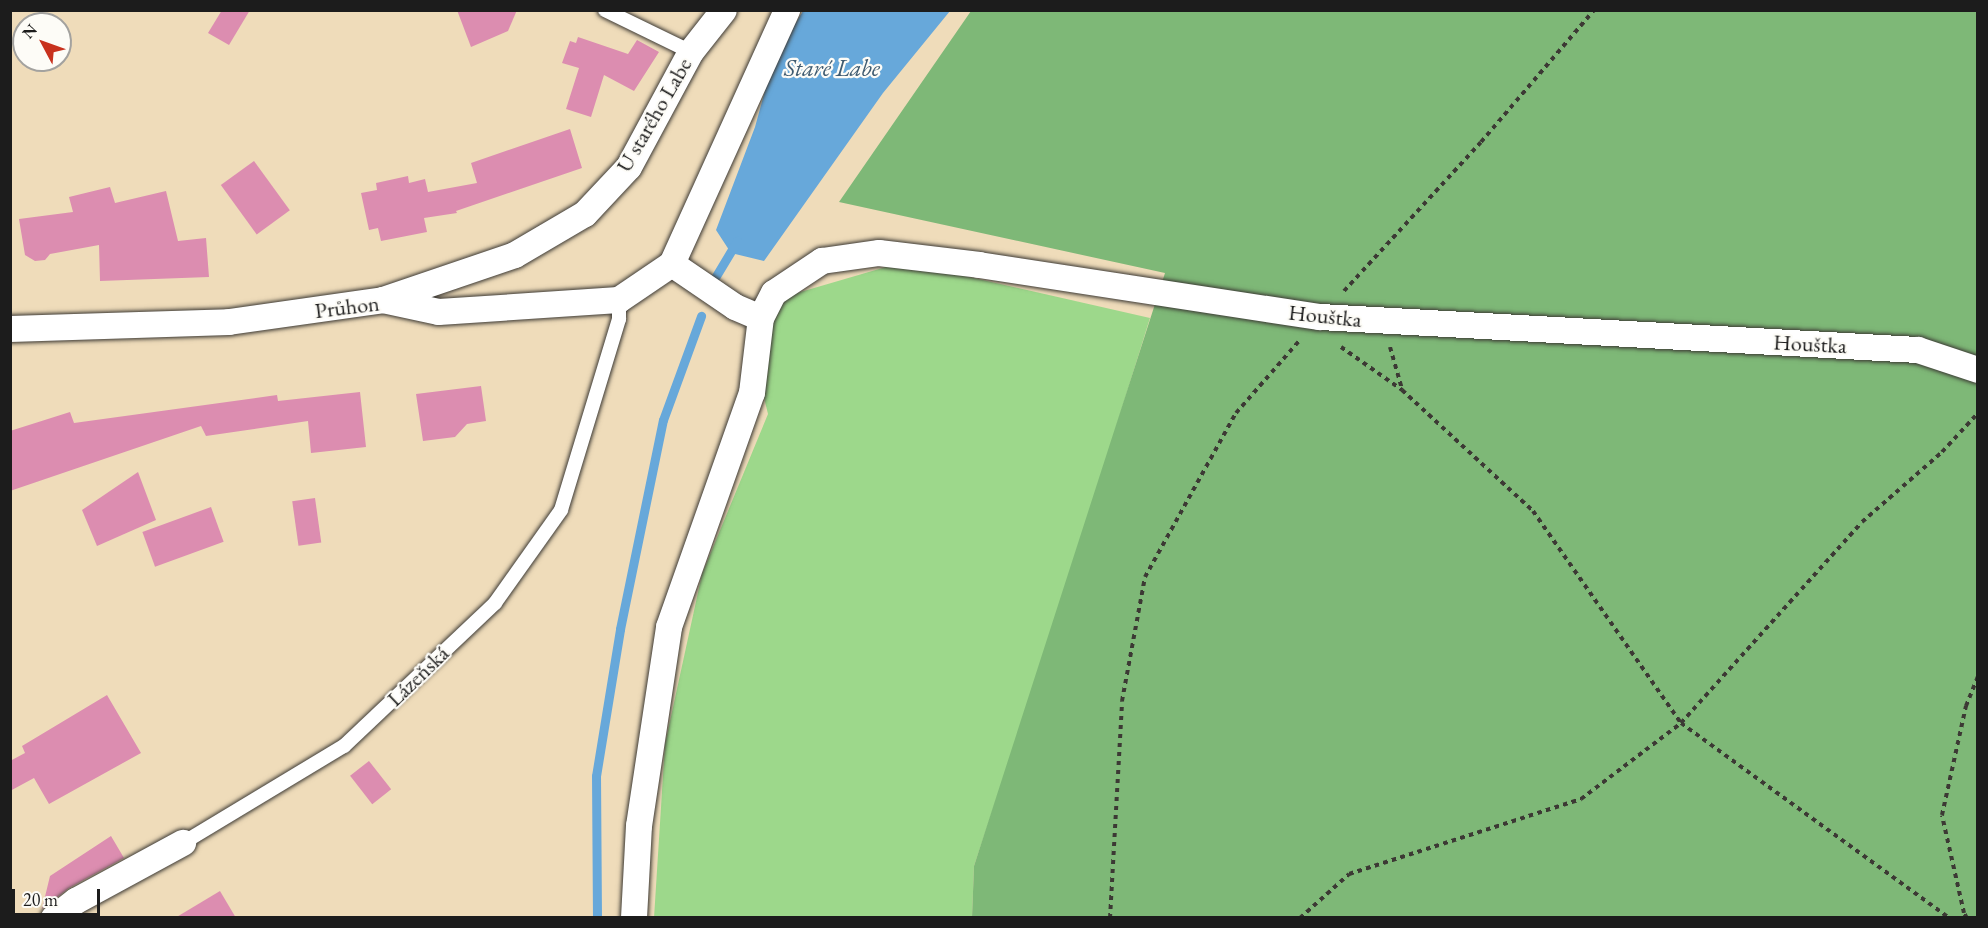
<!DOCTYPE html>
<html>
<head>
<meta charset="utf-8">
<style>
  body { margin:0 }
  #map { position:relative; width:1988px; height:928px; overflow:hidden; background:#efdcba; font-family:"EB Garamond",serif }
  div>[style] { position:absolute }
  .green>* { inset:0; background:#9dd88b }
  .forest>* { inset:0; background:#7eb877 }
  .water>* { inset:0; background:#67a8da }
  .stream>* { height:9px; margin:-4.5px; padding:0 4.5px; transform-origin:4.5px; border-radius:4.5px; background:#67a8da }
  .building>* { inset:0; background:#dc8db0; transform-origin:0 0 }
  .path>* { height:4px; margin-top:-2px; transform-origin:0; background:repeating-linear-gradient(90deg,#3c3934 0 4.5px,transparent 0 9px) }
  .roads { filter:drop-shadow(0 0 2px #3c3934) drop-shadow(0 0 2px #3c3934) }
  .service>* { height:14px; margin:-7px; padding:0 7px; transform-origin:7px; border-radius:7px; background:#fff }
  .minor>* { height:26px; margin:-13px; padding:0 13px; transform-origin:13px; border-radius:13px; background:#fff }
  span { translate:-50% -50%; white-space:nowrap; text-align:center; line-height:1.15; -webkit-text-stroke:4.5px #fdfcf7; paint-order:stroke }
  .street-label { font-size:22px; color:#1c1c1c }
  .water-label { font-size:24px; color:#3e5b71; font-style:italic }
  .frame { position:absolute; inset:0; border:12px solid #1c1c1c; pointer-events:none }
  .north { position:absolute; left:12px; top:12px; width:60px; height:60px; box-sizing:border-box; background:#fdfcf7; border:2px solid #a3a29f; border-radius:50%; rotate:311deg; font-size:16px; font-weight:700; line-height:24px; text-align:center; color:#1c1c1c }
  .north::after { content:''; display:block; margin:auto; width:21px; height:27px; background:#c8321e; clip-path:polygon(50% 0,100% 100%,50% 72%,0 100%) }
  .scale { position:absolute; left:12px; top:889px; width:88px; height:27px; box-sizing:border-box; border:3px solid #1c1c1c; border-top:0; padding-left:8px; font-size:18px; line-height:21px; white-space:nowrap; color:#1c1c1c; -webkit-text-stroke:4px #fdfcf7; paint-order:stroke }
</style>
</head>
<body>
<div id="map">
  <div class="green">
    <div style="clip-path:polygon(903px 262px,1150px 318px,1057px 617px,974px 866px,972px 917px,654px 918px,665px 744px,702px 574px,768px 414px,742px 309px)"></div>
  </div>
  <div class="forest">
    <div style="clip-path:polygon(971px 11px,1977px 11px,1977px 917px,972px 917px,974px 866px,1165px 273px,839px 202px)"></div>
  </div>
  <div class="water">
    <div style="clip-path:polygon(803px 11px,950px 11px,883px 93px,764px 261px,731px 253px,716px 230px,755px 127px,774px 58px)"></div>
  </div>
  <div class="stream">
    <div style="left:716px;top:276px;width:41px;rotate:-59deg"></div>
    <div style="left:597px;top:918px;width:142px;rotate:-90.4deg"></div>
    <div style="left:596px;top:776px;width:149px;rotate:-80.7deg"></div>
    <div style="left:620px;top:629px;width:213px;rotate:-78.4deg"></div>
    <div style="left:663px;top:420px;width:111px;rotate:-69.9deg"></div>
  </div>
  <div class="building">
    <div style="clip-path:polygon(222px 10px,250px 10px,229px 45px,208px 33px)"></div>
    <div style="clip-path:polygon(457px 10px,517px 10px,508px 31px,471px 47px)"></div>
    <div style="clip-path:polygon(578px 37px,628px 54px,637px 40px,659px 52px,634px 91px,604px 75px,591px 117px,566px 109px,579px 68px,562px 63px,570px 41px,576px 43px)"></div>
    <div style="clip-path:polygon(570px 129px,582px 168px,456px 211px,457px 213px,424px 218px,427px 232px,381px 241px,378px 228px,369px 230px,361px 193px,377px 190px,376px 183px,408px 176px,409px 183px,425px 179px,428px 192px,477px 183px,471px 163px)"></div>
    <div style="left:254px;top:161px;width:61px;height:41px;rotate:54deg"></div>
    <div style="clip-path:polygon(110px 187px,115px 203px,166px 191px,178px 241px,206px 238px,209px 277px,100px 281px,99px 245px,50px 254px,45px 260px,35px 261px,25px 255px,19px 219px,73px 212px,69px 197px)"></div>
    <div style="clip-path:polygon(481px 386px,486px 421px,467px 424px,455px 437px,423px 441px,416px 394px)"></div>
    <div style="clip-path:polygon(360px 392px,366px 447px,311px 453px,308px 421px,206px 436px,201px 426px,10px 491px,10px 431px,70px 412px,74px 423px,277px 395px,278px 401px)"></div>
    <div style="clip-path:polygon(138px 472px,156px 520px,97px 546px,82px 510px)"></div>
    <div style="left:315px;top:498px;width:45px;height:23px;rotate:82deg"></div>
    <div style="left:211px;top:507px;width:37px;height:73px;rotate:70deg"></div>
    <div style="clip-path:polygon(107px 695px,141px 753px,49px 804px,34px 778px,10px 791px,10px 761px,25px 753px,22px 746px)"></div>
    <div style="left:369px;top:761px;width:36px;height:24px;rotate:52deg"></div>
    <div style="clip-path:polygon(111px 836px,124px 858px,69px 888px,42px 909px,50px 876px)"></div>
    <div style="clip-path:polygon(220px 891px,236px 918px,175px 918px)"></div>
  </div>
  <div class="path">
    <div style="left:1344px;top:291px;width:202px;rotate:-47.4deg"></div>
    <div style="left:1481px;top:142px;width:174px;rotate:-49.4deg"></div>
    <div style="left:1341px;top:347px;width:75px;rotate:35.2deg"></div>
    <div style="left:1402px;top:390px;width:178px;rotate:42.7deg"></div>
    <div style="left:1533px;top:511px;width:259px;rotate:55.1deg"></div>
    <div style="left:1681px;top:723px;width:331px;rotate:36deg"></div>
    <div style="left:1390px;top:347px;width:44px;rotate:74.1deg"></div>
    <div style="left:1110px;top:918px;width:217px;rotate:-86.8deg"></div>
    <div style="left:1122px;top:701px;width:126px;rotate:-79.5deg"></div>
    <div style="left:1145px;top:577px;width:188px;rotate:-61deg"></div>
    <div style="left:1236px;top:413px;width:96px;rotate:-48.8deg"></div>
    <div style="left:1300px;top:918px;width:66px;rotate:-41.9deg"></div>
    <div style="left:1349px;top:874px;width:244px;rotate:-17.9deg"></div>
    <div style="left:1581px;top:799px;width:126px;rotate:-37.2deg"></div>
    <div style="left:1681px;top:723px;width:270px;rotate:-48deg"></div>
    <div style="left:1862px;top:522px;width:106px;rotate:-41.2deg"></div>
    <div style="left:1942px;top:452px;width:53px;rotate:-47.3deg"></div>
    <div style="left:1967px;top:918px;width:6px;rotate:-121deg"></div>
    <div style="left:1964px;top:913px;width:100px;rotate:-102.7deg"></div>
    <div style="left:1942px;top:815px;width:112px;rotate:-77.6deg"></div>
    <div style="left:1966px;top:706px;width:32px;rotate:-68deg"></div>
  </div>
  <div class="roads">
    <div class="service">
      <div style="left:605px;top:10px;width:96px;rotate:26deg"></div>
      <div style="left:183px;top:843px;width:188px;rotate:-31.1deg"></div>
      <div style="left:344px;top:746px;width:208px;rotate:-43.4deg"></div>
      <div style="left:495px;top:603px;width:114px;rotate:-54.6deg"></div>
      <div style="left:561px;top:510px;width:200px;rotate:-73.1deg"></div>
      <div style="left:619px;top:319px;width:19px;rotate:-90deg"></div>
    </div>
    <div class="minor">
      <div style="left:672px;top:264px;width:279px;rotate:-65.6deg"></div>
      <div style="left:672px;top:264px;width:76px;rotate:34.3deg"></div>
      <div style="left:735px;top:307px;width:28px;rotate:23deg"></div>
      <div style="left:383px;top:300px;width:139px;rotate:-18.8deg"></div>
      <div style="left:515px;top:255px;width:81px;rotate:-30.4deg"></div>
      <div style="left:585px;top:214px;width:64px;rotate:-46.9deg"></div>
      <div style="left:629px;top:167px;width:131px;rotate:-61.7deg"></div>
      <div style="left:691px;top:52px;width:53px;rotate:-51.8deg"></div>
      <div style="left:10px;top:329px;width:219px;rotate:-1.8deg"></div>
      <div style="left:229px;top:322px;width:156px;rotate:-8.1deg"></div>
      <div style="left:383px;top:300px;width:57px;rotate:12.1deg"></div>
      <div style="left:439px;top:312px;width:180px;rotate:-3.8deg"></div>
      <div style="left:619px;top:300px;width:64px;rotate:-34.2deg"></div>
      <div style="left:54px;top:918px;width:28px;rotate:-38deg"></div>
      <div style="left:76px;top:901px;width:122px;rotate:-28.5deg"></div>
      <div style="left:634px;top:918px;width:92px;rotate:-86.9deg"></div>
      <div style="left:639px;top:826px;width:201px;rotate:-81.4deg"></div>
      <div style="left:669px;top:627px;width:248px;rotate:-70.5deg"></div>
      <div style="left:752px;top:393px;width:76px;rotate:-83.2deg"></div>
      <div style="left:761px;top:318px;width:28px;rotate:-63deg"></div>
      <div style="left:774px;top:293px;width:58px;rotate:-33.7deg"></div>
      <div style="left:822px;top:261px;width:58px;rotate:-8deg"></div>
      <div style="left:879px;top:253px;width:101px;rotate:6.8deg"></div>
      <div style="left:979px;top:265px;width:345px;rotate:8.7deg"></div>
      <div style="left:1320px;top:317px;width:599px;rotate:3.16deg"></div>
      <div style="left:1918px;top:350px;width:63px;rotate:18.4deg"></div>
    </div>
  </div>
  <div class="street-label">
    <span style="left:654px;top:115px;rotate:-60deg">U starého Labe</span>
    <span style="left:347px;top:307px;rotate:-7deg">Průhon</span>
    <span style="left:1325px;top:316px;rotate:6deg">Houštka</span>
    <span style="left:1810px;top:344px;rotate:3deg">Houštka</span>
    <span style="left:418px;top:676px;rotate:-44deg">Lázeňská</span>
  </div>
  <div class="water-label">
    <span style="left:832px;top:68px">Staré Labe</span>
  </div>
  <div class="frame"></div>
  <div class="north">N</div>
  <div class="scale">20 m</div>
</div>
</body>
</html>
